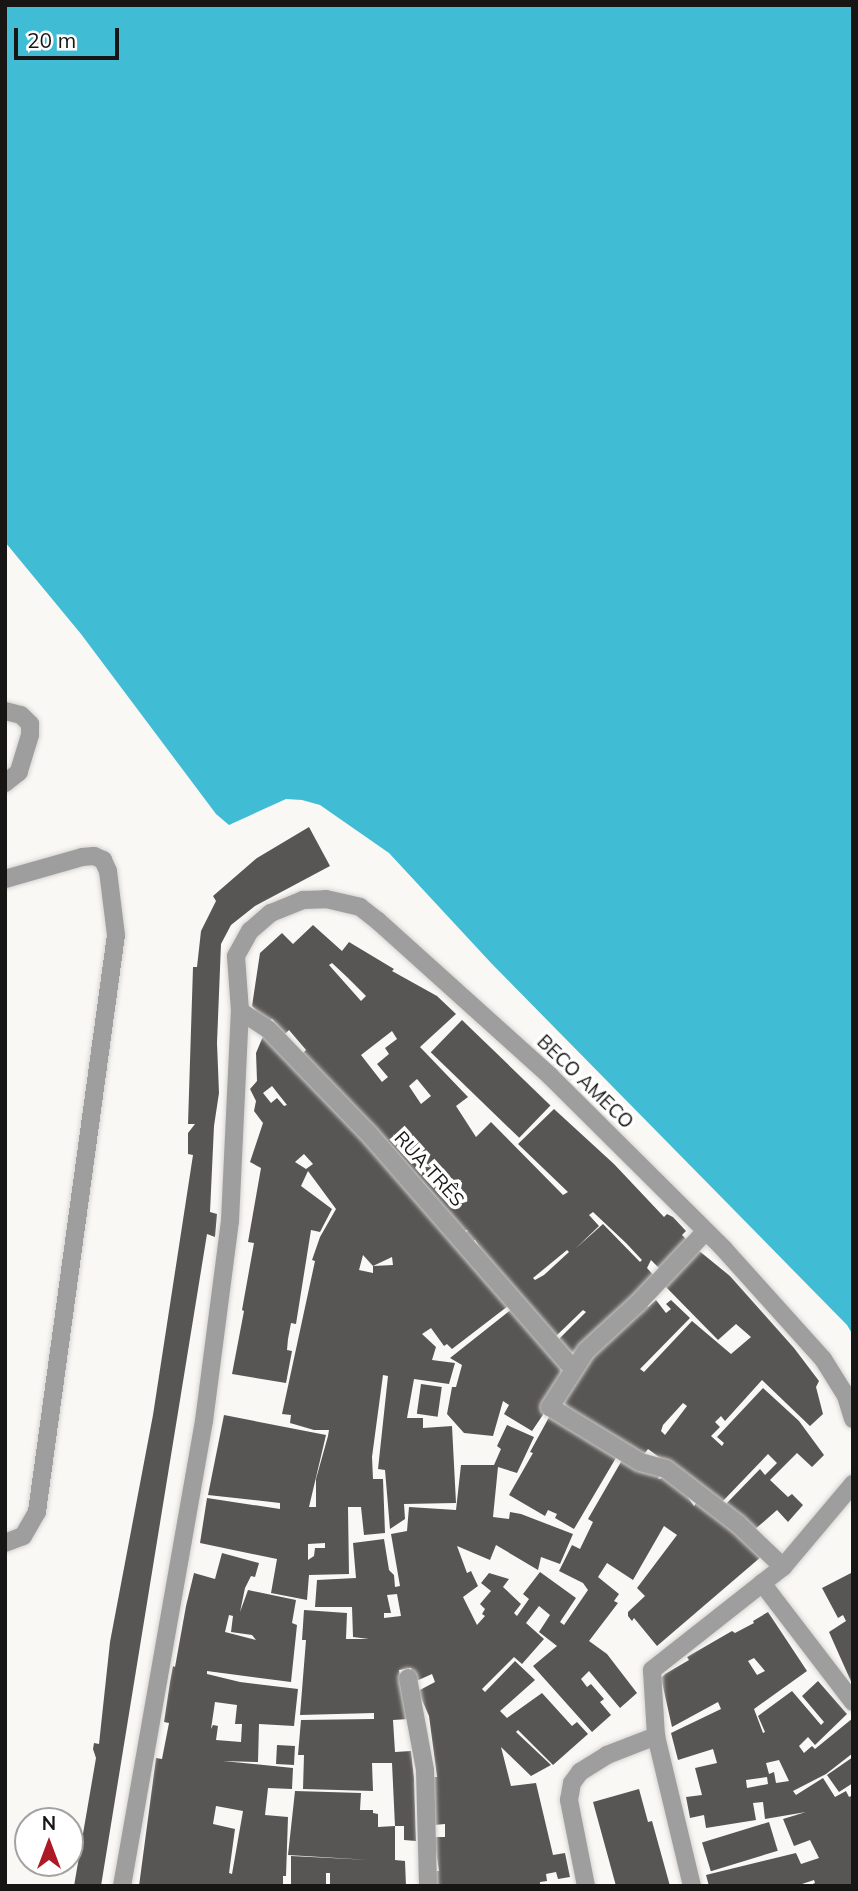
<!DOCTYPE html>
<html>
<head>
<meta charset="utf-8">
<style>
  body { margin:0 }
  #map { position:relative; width:858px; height:1891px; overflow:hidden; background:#faf8f5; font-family:Mulish,sans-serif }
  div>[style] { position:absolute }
  .water>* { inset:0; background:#40bdd5 }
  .building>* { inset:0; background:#585654; transform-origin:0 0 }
  .roads { filter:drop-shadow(0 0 2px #d6d4d1) drop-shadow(0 0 2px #d6d4d1) }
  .lane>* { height:18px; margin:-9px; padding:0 9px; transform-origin:9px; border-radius:9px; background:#9f9e9e }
  .street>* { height:18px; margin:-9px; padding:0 9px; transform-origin:9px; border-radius:9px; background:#9f9e9e }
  span { translate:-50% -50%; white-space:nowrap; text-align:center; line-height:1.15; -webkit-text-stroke:7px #fff; paint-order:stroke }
  .street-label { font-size:19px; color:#171615 }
  .frame { position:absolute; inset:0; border:7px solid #171615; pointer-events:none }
  .north { position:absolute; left:14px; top:1807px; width:70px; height:70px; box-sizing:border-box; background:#fff; border:2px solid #a2a2a1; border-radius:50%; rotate:0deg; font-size:19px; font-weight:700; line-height:28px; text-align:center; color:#171615 }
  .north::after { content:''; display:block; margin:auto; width:24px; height:32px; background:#ad1925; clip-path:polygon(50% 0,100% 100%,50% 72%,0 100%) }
  .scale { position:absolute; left:14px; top:28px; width:105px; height:32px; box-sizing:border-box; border:4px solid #171615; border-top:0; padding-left:9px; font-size:21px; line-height:24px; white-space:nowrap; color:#171615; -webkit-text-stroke:5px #fff; paint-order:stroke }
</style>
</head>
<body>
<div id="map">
  <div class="water">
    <div style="clip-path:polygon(5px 5px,853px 5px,853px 1335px,847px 1325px,492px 964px,389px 853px,320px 805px,302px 800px,286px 799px,229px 825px,216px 814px,81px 634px,5px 542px)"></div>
  </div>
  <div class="building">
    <div style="clip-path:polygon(309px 827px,330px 866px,255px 906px,231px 925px,221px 944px,217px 1043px,219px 1093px,214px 1126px,210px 1212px,217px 1214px,215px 1237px,207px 1234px,101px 1886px,74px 1886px,96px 1758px,93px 1749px,94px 1743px,99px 1744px,110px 1642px,153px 1415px,193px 1155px,188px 1154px,188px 1133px,195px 1124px,188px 1124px,193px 967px,197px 967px,201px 931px,216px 901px,213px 896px,257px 858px)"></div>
    <div style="clip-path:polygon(evenodd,313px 925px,342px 951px,349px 942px,394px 969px,392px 971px,437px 996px,456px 1014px,420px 1047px,468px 1097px,456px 1106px,476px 1137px,491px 1122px,563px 1195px,568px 1192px,518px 1144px,554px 1109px,614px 1164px,664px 1217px,667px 1214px,673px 1217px,686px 1231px,682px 1235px,689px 1242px,662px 1271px,651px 1260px,647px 1268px,656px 1278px,576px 1358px,559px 1339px,586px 1312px,583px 1310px,554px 1338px,485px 1256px,475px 1240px,471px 1242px,465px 1234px,468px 1230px,464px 1231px,423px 1182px,420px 1185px,302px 1054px,306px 1050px,289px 1030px,285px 1034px,272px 1019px,267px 1022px,252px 1006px,260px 953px,282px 933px,293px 944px,313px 925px,332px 963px,347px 977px,366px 996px,361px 1001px,329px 965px,332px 963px,313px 925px,392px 1031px,397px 1039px,385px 1048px,389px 1054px,377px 1064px,388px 1077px,382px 1082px,361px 1055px,392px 1031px,313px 925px,417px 1079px,431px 1096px,421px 1104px,409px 1086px,417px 1079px,313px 925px,593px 1212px,626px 1243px,642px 1260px,640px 1262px,603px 1224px,575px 1249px,599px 1226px,589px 1215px,593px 1212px,313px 925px,567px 1250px,569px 1252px,544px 1275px,535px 1280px,533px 1278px,567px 1250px)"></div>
    <div style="left:462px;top:1020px;width:123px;height:45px;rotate:44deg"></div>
    <div style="clip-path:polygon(evenodd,264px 1034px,282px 1046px,508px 1306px,452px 1349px,447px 1344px,444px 1346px,431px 1328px,422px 1334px,436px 1347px,432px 1360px,455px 1363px,449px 1384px,414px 1379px,407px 1418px,423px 1418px,423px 1428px,452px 1426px,456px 1503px,404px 1504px,405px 1519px,390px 1529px,385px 1470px,378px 1469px,388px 1376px,383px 1375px,372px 1457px,373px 1479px,383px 1479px,385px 1533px,364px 1535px,361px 1507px,348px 1507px,349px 1574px,309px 1575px,307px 1600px,271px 1593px,277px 1559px,200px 1543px,207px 1498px,280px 1509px,280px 1503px,208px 1495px,224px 1415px,326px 1435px,309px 1507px,316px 1507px,316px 1479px,328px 1436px,329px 1430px,314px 1430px,290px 1423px,291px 1415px,282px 1414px,315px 1261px,312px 1260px,320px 1237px,336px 1209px,308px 1171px,301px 1186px,332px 1209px,320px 1232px,311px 1230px,296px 1324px,291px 1323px,288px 1339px,287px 1350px,292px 1351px,286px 1383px,232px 1374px,244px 1311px,242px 1310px,254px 1243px,248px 1242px,261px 1168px,250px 1162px,263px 1123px,254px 1111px,256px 1101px,250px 1089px,257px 1081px,256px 1053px,264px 1034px,272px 1086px,287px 1105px,284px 1106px,277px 1098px,271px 1103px,263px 1093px,272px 1086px,264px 1034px,304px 1154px,313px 1164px,306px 1169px,295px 1162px,304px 1154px,264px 1034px,363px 1255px,373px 1266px,392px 1257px,393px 1265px,373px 1266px,373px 1273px,359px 1270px,363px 1255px,264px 1034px,325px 1543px,325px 1548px,315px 1548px,314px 1556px,308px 1560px,308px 1544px,325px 1543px)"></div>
    <div style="clip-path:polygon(evenodd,698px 1250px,730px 1276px,794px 1348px,819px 1381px,816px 1387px,823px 1414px,810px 1426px,762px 1380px,725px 1421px,721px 1416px,715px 1422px,720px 1427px,711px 1436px,722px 1446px,724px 1443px,717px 1437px,763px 1388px,799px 1421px,824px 1455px,812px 1467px,797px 1453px,770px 1480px,788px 1497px,792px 1494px,803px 1505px,788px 1522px,777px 1510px,753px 1531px,724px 1506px,760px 1469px,765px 1475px,777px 1463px,768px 1454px,721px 1503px,648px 1449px,639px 1461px,554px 1402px,578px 1369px,645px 1303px,648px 1307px,656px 1300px,666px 1313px,671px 1309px,666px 1304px,671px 1300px,690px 1318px,640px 1369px,644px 1372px,692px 1321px,731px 1354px,751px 1337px,736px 1324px,718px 1340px,664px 1285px,698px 1250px,683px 1403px,687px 1406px,665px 1435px,661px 1431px,663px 1425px,683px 1403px)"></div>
    <div style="clip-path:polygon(512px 1309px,567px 1373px,561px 1388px,532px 1431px,504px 1414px,509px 1405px,503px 1401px,493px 1436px,464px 1433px,447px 1414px,452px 1387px,456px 1387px,462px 1365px,450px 1358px)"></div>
    <div style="left:421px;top:1384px;width:21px;height:30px;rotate:8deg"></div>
    <div style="clip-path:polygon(553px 1410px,620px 1451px,574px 1529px,555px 1518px,557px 1514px,548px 1510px,545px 1516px,509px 1495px,533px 1453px,530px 1452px)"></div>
    <div style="clip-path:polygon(evenodd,507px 1425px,534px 1437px,517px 1473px,498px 1467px,493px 1517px,509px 1519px,510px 1512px,521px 1514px,573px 1534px,560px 1564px,541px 1557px,538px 1570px,496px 1545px,490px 1560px,457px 1546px,467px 1573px,471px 1571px,478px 1586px,463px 1597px,477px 1625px,485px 1616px,482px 1614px,485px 1609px,480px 1604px,491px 1591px,481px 1583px,489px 1573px,509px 1579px,503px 1587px,521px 1604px,514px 1613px,517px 1616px,529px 1599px,523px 1594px,540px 1572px,576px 1598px,560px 1622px,564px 1625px,588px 1590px,583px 1583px,559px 1571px,572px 1545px,580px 1549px,593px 1522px,588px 1519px,625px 1455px,661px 1474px,658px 1479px,672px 1475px,694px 1506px,700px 1498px,762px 1556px,657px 1646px,634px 1618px,632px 1621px,628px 1616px,628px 1612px,645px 1596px,637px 1588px,677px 1535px,664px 1526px,633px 1580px,607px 1563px,598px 1577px,619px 1594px,614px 1601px,618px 1603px,589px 1641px,607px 1654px,637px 1693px,620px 1708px,589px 1671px,581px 1679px,587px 1687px,591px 1684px,604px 1699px,600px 1702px,611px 1715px,592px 1732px,533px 1666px,557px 1646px,539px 1632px,550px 1615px,539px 1606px,526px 1623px,544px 1639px,522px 1664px,514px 1657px,482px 1689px,485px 1692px,515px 1661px,535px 1680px,500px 1711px,507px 1718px,542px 1693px,572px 1726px,577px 1722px,588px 1734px,553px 1765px,518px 1730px,516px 1732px,551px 1765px,531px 1776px,501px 1747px,511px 1786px,536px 1783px,553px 1855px,565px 1853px,570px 1877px,558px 1879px,556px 1872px,546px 1874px,547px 1881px,540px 1882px,540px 1886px,434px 1886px,434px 1871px,439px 1871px,434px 1837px,445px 1837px,445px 1824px,434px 1825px,433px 1777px,437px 1777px,429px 1716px,418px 1691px,435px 1682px,432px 1674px,414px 1682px,411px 1668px,399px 1670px,408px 1719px,393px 1720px,395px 1752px,411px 1751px,414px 1778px,416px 1841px,404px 1840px,404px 1826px,395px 1826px,392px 1763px,372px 1763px,373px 1791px,303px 1789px,304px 1755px,298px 1755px,301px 1720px,374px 1719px,374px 1713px,300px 1715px,306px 1640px,302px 1640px,304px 1610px,347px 1613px,346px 1639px,369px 1639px,353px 1637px,352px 1607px,315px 1607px,317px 1580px,356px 1578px,353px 1543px,384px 1539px,389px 1570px,394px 1575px,395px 1587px,400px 1586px,391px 1534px,407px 1531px,409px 1507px,456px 1510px,461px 1465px,494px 1465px,501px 1449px,497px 1446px,507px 1425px,397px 1594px,401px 1616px,384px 1618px,384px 1613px,391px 1613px,387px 1595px,397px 1594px)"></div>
    <div style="clip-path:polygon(evenodd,222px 1553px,259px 1563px,255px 1577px,251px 1576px,245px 1588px,240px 1612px,248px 1590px,296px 1600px,292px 1623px,297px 1625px,291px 1682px,207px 1671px,207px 1674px,240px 1682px,298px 1689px,294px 1726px,259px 1724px,258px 1762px,223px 1761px,293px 1768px,292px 1789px,268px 1788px,265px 1815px,288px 1817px,286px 1876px,283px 1876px,283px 1886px,139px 1886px,156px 1758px,162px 1759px,169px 1723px,164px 1722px,170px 1682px,173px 1666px,175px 1667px,186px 1606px,194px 1573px,215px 1579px,222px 1553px,229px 1615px,233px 1616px,231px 1632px,252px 1635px,256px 1640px,225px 1632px,229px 1615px,222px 1553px,215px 1702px,237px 1705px,235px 1724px,242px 1724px,241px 1742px,216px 1740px,218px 1726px,213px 1725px,211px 1729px,215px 1702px,222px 1553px,216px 1806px,243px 1811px,232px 1874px,229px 1873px,235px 1829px,213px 1824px,216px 1806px)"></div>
    <div style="clip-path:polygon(853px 1572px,853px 1686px,829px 1632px,846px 1621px,843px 1615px,838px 1618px,822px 1588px)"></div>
    <div style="clip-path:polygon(evenodd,768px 1612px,807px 1671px,754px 1709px,763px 1733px,765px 1732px,758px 1716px,792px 1691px,821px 1725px,824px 1722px,802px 1696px,818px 1681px,847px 1714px,815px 1745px,808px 1737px,799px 1746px,804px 1753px,812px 1746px,815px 1749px,853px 1718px,853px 1753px,826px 1774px,793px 1791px,796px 1795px,823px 1778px,835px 1797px,846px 1791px,849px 1797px,853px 1795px,853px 1886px,808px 1886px,815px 1883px,814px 1880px,796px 1886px,709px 1886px,706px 1875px,714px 1873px,796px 1853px,801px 1864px,819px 1858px,810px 1840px,794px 1846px,783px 1819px,806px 1812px,765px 1819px,763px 1802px,753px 1803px,756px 1820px,706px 1828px,704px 1815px,690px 1818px,686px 1797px,702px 1795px,695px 1768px,717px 1763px,713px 1749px,678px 1760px,671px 1733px,721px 1709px,718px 1702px,672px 1727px,661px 1678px,665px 1674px,689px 1660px,687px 1657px,732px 1631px,735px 1633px,754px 1623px,753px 1621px,768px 1612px,754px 1658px,765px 1671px,757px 1675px,748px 1661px,754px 1658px,768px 1612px,779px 1760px,789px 1781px,776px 1783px,774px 1772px,769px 1774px,766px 1763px,779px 1760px,768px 1612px,767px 1777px,768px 1784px,747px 1788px,746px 1780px,767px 1777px)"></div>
    <div style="left:277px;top:1745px;width:18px;height:19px;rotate:3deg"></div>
    <div style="clip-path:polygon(853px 1757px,853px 1783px,839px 1792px,827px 1775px)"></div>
    <div style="clip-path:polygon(639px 1789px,648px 1822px,652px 1821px,670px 1886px,616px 1886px,593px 1802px)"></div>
    <div style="clip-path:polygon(295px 1791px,361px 1793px,360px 1810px,373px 1810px,373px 1813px,378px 1814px,378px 1827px,395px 1826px,395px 1860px,405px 1861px,406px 1886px,330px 1886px,330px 1873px,326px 1873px,326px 1886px,291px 1886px,291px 1856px,370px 1860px,288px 1855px)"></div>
    <div style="left:769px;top:1822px;width:30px;height:70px;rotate:73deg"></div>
  </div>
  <div class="roads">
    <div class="lane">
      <div style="left:5px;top:711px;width:16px;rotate:14deg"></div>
      <div style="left:21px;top:715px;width:13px;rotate:45deg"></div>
      <div style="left:30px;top:724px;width:11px;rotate:90deg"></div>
      <div style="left:30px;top:735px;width:39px;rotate:107deg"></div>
      <div style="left:19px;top:772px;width:18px;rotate:142deg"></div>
      <div style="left:5px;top:879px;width:80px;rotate:-15.9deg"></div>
      <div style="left:82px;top:857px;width:12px;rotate:-5deg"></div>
      <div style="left:94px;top:856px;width:10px;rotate:24deg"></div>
      <div style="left:103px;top:860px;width:12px;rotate:66deg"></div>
      <div style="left:108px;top:871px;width:64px;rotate:82.9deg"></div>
      <div style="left:116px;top:935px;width:582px;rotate:97.8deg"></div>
      <div style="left:37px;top:1512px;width:28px;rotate:120deg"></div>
      <div style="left:23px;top:1536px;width:19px;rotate:159deg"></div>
      <div style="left:240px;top:1011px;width:33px;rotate:33deg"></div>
      <div style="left:268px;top:1029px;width:146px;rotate:46.1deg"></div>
      <div style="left:369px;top:1134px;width:311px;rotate:49deg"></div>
      <div style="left:705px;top:1232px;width:98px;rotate:133.3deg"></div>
      <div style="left:638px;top:1303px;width:71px;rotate:137.3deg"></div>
      <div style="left:586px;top:1351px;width:67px;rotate:122.7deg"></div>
      <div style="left:550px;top:1407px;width:105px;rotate:31.4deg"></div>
      <div style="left:640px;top:1462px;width:27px;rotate:15deg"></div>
      <div style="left:666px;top:1469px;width:91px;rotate:37.4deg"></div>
      <div style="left:738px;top:1524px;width:62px;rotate:43.7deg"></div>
      <div style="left:408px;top:1678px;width:94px;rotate:79.5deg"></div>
      <div style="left:425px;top:1770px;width:116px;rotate:88.5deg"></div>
    </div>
    <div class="street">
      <div style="left:762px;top:1583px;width:150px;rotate:52.6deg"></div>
      <div style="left:122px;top:1886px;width:472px;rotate:-80deg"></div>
      <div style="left:204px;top:1421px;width:202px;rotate:-82.6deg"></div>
      <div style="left:230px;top:1221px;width:210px;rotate:-87.3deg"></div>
      <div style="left:240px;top:1011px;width:55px;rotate:-94.2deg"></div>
      <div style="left:236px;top:956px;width:29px;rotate:-61deg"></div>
      <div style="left:250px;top:931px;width:28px;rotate:-41deg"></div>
      <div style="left:271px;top:913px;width:35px;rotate:-22deg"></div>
      <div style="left:303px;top:900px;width:23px;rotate:-2deg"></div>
      <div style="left:326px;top:899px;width:35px;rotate:13deg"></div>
      <div style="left:360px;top:907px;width:23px;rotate:38deg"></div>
      <div style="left:378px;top:921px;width:232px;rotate:42deg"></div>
      <div style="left:550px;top:1076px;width:244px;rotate:44.8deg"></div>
      <div style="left:723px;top:1248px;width:149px;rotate:48deg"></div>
      <div style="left:823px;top:1359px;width:44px;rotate:58.1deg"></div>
      <div style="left:846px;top:1396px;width:24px;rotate:73deg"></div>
      <div style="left:586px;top:1886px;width:88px;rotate:-101.2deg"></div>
      <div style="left:569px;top:1800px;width:17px;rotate:-80deg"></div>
      <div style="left:572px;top:1783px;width:14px;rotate:-54deg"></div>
      <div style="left:580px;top:1772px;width:32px;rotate:-32deg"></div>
      <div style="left:607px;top:1755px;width:53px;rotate:-21.2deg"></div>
      <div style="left:692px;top:1886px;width:154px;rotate:-103.5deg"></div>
      <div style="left:656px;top:1736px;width:66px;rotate:-93.5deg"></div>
      <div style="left:652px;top:1670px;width:167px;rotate:-38.2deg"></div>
      <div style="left:783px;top:1567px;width:109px;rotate:-49.9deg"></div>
    </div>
  </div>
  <div class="street-label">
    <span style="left:585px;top:1082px;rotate:44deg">BECO AMECO</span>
    <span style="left:429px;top:1169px;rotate:48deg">RUA TRÊS</span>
  </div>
  <div class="frame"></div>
  <div class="north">N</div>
  <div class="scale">20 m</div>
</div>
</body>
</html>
